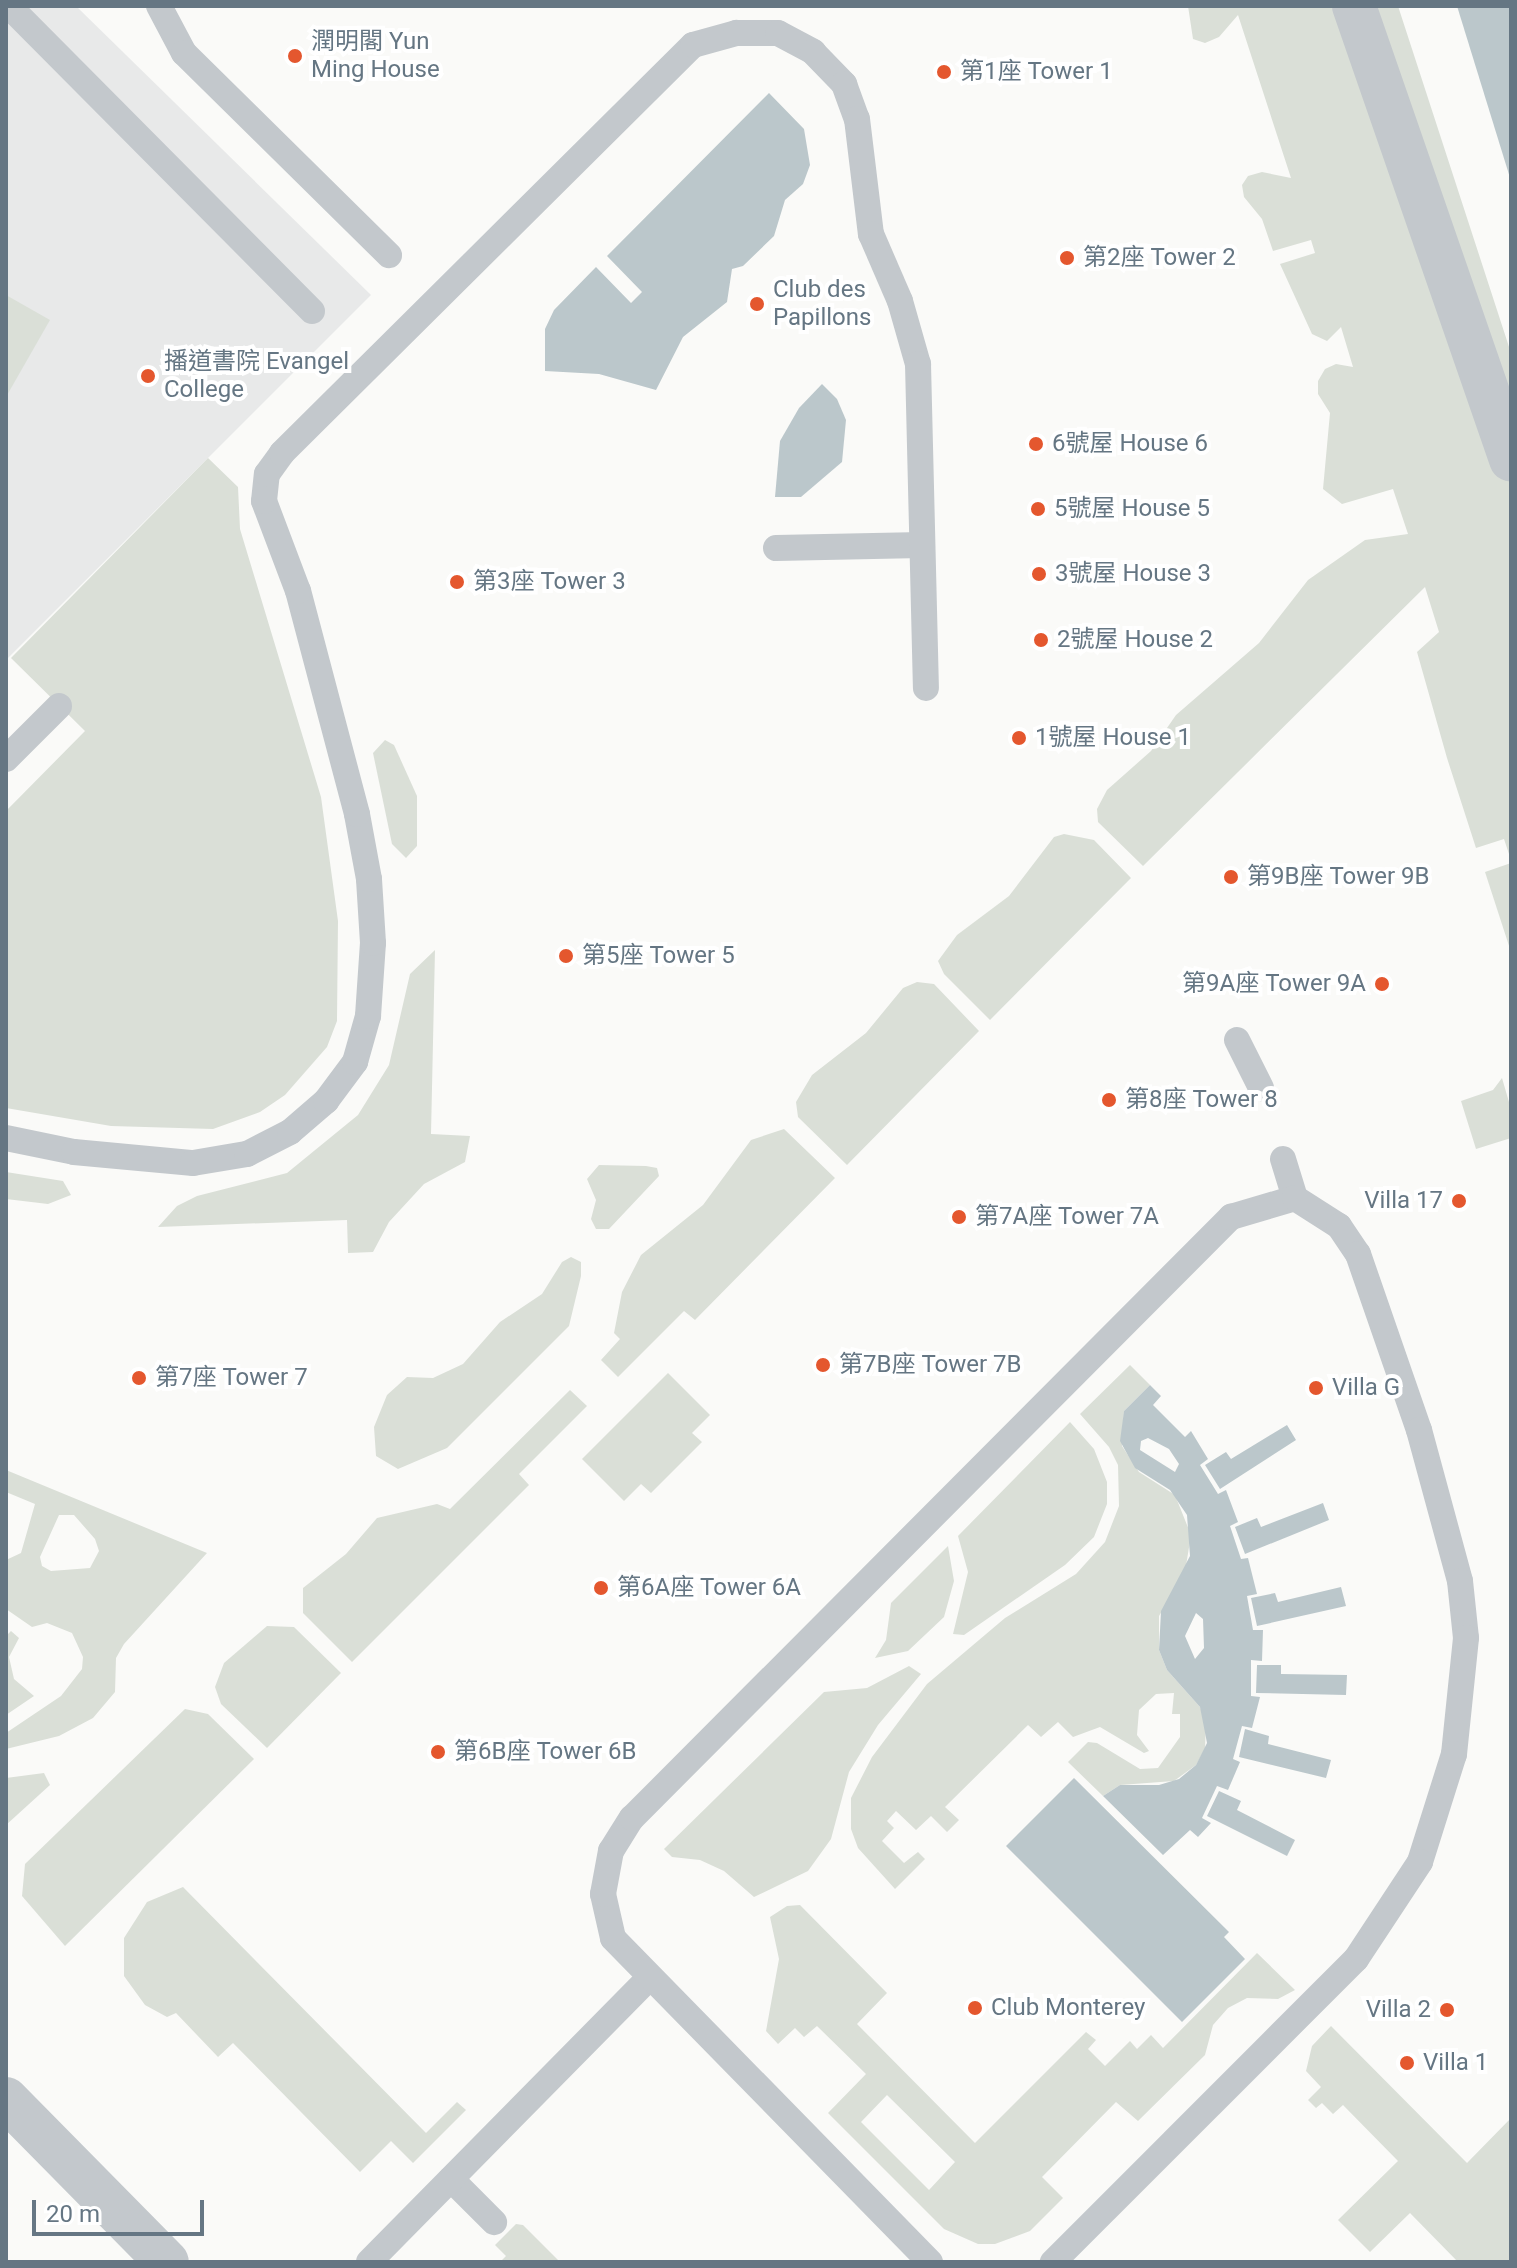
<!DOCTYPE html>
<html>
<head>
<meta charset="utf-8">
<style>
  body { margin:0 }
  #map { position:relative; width:1517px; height:2268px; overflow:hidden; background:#fafaf8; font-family:Roboto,"Noto Sans TC",sans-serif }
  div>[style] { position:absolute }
  .built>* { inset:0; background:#e8e9e9 }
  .green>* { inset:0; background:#dadfd7 }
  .water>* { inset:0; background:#bbc7cb }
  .lane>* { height:26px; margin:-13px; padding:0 13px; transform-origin:13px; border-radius:13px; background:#c3c8cc }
  .street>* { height:44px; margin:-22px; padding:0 22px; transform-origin:22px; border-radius:22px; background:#c3c8cc }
  .dots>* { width:22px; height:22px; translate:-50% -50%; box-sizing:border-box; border:4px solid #fff; border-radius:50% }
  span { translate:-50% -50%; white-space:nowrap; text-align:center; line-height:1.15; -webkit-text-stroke:8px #fff; paint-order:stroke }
  .poi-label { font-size:24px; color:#657683 }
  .left { translate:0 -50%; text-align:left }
  .right { translate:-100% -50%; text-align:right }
  .frame { position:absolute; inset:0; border:8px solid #657683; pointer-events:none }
  .scale { position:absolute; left:32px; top:2200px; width:172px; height:36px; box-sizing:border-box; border:4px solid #657683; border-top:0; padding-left:10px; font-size:24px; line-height:28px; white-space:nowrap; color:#657683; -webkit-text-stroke:6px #fff; paint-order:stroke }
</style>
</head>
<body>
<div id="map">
  <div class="built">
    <div style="clip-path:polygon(6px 6px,76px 6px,371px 295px,6px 660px)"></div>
  </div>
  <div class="green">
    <div style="clip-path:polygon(1188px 6px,1398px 6px,1511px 353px,1511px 860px,1504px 839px,1476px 848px,1447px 758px,1417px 652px,1439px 632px,1425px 587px,1143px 866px,1098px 822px,1097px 809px,1107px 790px,1151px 751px,1176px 715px,1259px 643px,1308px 580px,1365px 540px,1408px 534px,1393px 489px,1342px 504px,1323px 489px,1330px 413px,1318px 394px,1318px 381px,1325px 369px,1336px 364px,1353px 367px,1341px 327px,1327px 341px,1312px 334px,1280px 264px,1315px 253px,1311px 240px,1273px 251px,1262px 219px,1244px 197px,1242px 185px,1248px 176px,1262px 172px,1291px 178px,1238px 15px,1219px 37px,1205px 43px,1193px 39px)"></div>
    <div style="clip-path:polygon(6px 295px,50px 320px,6px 397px)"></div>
    <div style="clip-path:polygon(208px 458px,238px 487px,240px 529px,321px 797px,338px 921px,337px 1021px,327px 1047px,285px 1095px,260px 1112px,213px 1129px,111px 1126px,6px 1108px,6px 811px,85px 731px,11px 658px)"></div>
    <div style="clip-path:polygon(385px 740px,394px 745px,417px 796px,417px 846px,406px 858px,392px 844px,373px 753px)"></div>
    <div style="clip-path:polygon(1064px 834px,1094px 840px,1131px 878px,990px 1020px,944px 974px,938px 961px,957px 935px,1009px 896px,1054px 837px)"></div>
    <div style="clip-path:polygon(1511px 863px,1511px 952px,1485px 872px)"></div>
    <div style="clip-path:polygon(435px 950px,431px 1134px,470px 1136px,465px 1162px,424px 1184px,389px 1222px,373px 1252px,348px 1253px,347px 1220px,158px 1227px,177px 1206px,197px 1196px,287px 1173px,358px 1115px,389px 1065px,410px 974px)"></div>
    <div style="clip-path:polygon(917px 982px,934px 984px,979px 1031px,847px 1165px,798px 1117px,796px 1102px,812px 1075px,866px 1033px,903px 988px)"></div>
    <div style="clip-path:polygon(1502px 1078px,1511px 1109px,1511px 1138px,1476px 1149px,1461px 1101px,1493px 1090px)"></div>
    <div style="clip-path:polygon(784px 1129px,835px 1178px,695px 1320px,684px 1311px,618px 1377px,601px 1360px,620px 1339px,614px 1333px,622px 1292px,641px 1255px,703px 1205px,751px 1140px)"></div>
    <div style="clip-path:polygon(599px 1165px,646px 1166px,657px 1168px,659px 1176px,609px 1229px,596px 1229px,591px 1219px,596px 1200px,587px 1179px)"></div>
    <div style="clip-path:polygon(6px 1172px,63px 1181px,71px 1195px,48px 1204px,6px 1199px)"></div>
    <div style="clip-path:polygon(571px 1257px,581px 1262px,581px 1276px,569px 1326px,447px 1448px,398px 1469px,376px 1456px,374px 1427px,387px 1395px,407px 1377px,433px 1378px,463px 1364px,500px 1322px,542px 1294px,562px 1262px)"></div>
    <div style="clip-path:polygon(1130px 1365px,1150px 1385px,1124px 1411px,1122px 1446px,1139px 1472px,1175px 1495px,1191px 1535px,1185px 1572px,1159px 1616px,1159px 1650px,1167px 1670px,1200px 1707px,1206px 1721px,1205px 1749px,1196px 1765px,1174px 1781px,1120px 1785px,1103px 1796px,1068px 1762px,1088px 1742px,1097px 1743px,1140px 1769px,1158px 1768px,1180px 1737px,1180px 1714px,1172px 1714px,1174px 1693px,1156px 1694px,1139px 1710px,1137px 1735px,1149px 1751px,1144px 1753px,1100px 1727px,1073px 1737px,1058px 1722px,1041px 1737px,1028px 1725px,945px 1807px,959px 1820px,947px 1832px,931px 1816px,916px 1830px,896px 1811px,887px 1821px,894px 1828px,882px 1841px,904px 1863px,918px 1852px,925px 1859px,895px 1889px,858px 1848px,851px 1829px,851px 1798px,872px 1757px,927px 1684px,1005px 1618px,1076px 1574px,1105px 1542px,1119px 1506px,1118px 1465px,1109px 1447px,1080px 1414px)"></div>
    <div style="clip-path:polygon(668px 1373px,710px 1415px,692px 1433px,702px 1442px,651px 1493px,641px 1484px,624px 1501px,582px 1459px)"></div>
    <div style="clip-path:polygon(570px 1390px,587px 1406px,519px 1474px,529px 1485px,352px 1662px,303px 1613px,303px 1588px,346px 1554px,377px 1518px,437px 1504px,450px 1509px)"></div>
    <div style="clip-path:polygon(1070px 1422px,1094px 1449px,1107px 1482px,1107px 1504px,1094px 1537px,1065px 1565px,964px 1635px,953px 1634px,968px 1572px,958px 1536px)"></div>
    <div style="clip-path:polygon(evenodd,6px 1470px,207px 1553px,124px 1644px,116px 1658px,115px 1692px,93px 1718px,59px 1736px,6px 1749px,6px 1733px,61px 1696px,82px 1669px,83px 1657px,72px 1633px,47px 1623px,32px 1627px,6px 1609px,6px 1560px,21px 1553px,35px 1504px,6px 1492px,6px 1470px,59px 1515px,74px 1515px,95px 1539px,99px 1551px,90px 1568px,51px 1571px,42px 1566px,40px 1557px,59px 1515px)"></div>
    <div style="clip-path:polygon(948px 1546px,954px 1581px,944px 1617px,908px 1651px,875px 1658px,886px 1640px,891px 1603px)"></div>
    <div style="clip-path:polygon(267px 1626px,294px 1627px,341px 1673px,267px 1748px,221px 1704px,215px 1687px,224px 1663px)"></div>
    <div style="clip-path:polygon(11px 1631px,19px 1638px,9px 1657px,14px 1679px,34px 1696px,6px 1715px,6px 1636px)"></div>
    <div style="clip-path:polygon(909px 1666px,921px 1674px,878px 1725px,849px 1772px,831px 1839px,808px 1871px,754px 1897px,724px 1871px,700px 1860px,672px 1857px,664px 1849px,824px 1692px,867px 1688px)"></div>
    <div style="clip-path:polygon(185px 1709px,208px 1714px,254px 1759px,65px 1946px,22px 1896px,25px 1864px)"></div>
    <div style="clip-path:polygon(44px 1773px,50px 1785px,6px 1825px,6px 1778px)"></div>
    <div style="clip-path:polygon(183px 1887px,426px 2133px,457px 2102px,466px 2110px,413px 2163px,391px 2141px,360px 2172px,233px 2043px,218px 2057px,176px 2013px,167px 2017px,145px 2005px,124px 1976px,124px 1938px,147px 1902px)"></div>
    <div style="clip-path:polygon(evenodd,800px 1905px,887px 1993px,857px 2024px,975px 2143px,1086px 2032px,1096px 2040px,1088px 2049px,1105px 2066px,1130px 2041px,1137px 2049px,1151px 2035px,1163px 2048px,1257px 1953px,1295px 1990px,1278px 1999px,1247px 1998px,1228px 2008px,1213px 2025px,1205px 2055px,1138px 2121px,1116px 2102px,1042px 2177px,1063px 2198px,1030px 2231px,995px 2244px,978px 2244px,944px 2229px,828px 2113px,866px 2074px,817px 2026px,804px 2037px,795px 2028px,778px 2044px,766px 2031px,779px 1959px,770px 1917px,787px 1906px,800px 1905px,887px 2095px,955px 2162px,929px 2190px,861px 2122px,887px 2095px)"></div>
    <div style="clip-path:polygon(1331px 2026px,1467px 2163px,1511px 2118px,1511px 2262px,1458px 2262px,1410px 2213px,1370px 2252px,1338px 2220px,1398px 2161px,1343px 2105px,1333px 2114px,1322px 2103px,1316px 2108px,1308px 2100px,1321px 2087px,1306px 2071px,1312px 2046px)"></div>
    <div style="clip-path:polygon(516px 2224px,523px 2225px,560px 2262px,500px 2262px,506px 2256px,495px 2245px)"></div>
  </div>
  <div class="water">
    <div style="clip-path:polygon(1457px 6px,1511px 6px,1511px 181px)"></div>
    <div style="clip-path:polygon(769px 93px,804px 129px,810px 165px,803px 184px,785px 200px,774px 236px,743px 266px,732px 269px,727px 302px,683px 337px,656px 390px,599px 374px,545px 371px,545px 329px,554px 310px,596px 267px,631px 303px,642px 292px,607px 256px)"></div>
    <div style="clip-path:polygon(822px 384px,837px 399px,846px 420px,842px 462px,801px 497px,775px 497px,780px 441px,799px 408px)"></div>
    <div style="clip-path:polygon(evenodd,1150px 1385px,1161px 1396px,1153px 1405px,1185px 1437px,1191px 1431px,1208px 1459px,1200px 1465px,1218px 1494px,1226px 1490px,1238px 1522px,1230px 1526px,1241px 1559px,1248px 1558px,1257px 1594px,1247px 1596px,1253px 1630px,1263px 1630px,1262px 1661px,1251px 1660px,1251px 1696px,1260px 1697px,1252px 1728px,1242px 1726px,1233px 1759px,1240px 1762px,1228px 1790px,1217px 1786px,1202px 1818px,1211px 1823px,1198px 1837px,1190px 1830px,1163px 1855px,1103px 1796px,1120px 1785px,1159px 1785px,1179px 1779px,1196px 1765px,1207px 1743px,1200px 1707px,1167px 1670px,1159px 1650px,1161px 1611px,1190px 1556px,1187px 1515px,1170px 1490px,1135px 1468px,1120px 1441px,1124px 1411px,1150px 1385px,1148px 1438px,1169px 1449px,1179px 1464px,1175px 1472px,1140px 1450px,1141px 1441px,1148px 1438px,1150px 1385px,1196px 1613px,1203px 1619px,1204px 1648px,1195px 1659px,1185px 1636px,1196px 1613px)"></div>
    <div style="clip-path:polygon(1287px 1425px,1296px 1440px,1220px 1489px,1205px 1465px,1226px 1452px,1231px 1459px)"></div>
    <div style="clip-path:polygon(1323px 1503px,1329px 1520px,1245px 1554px,1235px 1527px,1257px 1518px,1261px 1527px)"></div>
    <div style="clip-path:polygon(1341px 1587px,1346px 1606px,1257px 1626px,1251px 1598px,1275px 1593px,1278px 1602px)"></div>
    <div style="clip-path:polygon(1257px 1665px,1281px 1665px,1281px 1674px,1347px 1675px,1346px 1695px,1256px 1693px)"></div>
    <div style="clip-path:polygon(1245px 1729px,1269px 1736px,1268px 1744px,1331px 1760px,1326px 1778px,1239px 1757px)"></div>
    <div style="clip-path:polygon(1074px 1778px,1229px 1932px,1224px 1937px,1245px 1959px,1182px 2022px,1006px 1846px)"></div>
    <div style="clip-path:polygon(1219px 1791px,1241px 1801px,1237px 1810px,1295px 1840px,1287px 1856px,1207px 1816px)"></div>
  </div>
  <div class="lane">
    <div style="left:9px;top:6px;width:430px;rotate:45.2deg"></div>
    <div style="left:159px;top:6px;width:53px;rotate:62deg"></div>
    <div style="left:184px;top:53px;width:288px;rotate:44.6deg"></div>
    <div style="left:776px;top:548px;width:146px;rotate:-1.2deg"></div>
    <div style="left:6px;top:759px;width:75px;rotate:-45deg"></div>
    <div style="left:1237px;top:1040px;width:54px;rotate:63.4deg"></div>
    <div style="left:6px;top:1138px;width:69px;rotate:11.6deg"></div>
    <div style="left:74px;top:1152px;width:120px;rotate:5.3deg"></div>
    <div style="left:193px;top:1163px;width:55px;rotate:-9.5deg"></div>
    <div style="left:247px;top:1154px;width:48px;rotate:-27.1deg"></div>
    <div style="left:290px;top:1132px;width:48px;rotate:-40.7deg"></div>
    <div style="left:326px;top:1101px;width:49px;rotate:-53.4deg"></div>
    <div style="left:355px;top:1062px;width:48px;rotate:-74.2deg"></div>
    <div style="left:368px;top:1016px;width:73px;rotate:-86.1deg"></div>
    <div style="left:373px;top:943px;width:64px;rotate:-93.6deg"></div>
    <div style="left:369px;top:879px;width:66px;rotate:-100.5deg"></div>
    <div style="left:357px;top:814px;width:231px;rotate:-104.8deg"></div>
    <div style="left:298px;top:591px;width:96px;rotate:-110.7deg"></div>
    <div style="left:264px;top:501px;width:27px;rotate:-84deg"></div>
    <div style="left:267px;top:474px;width:26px;rotate:-54deg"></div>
    <div style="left:282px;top:453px;width:579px;rotate:-44.79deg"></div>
    <div style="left:693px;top:45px;width:45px;rotate:-15.6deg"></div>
    <div style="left:736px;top:33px;width:42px"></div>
    <div style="left:778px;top:33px;width:40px;rotate:28deg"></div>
    <div style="left:813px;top:52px;width:45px;rotate:45.9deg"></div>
    <div style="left:844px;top:84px;width:37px;rotate:70deg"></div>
    <div style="left:857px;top:119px;width:116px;rotate:83.1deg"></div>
    <div style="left:871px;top:234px;width:73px;rotate:66.6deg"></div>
    <div style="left:900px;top:301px;width:66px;rotate:74.1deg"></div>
    <div style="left:918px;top:364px;width:324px;rotate:88.6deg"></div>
    <div style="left:1283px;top:1159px;width:41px;rotate:72.9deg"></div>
    <div style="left:451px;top:2179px;width:61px;rotate:45deg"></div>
    <div style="left:369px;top:2262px;width:399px;rotate:-45.4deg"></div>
    <div style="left:930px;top:2262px;width:453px;rotate:-134.4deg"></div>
    <div style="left:613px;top:1938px;width:45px;rotate:-102.8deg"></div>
    <div style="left:603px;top:1894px;width:44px;rotate:-79.5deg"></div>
    <div style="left:611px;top:1851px;width:39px;rotate:-58deg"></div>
    <div style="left:632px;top:1818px;width:849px;rotate:-45.1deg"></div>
    <div style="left:1231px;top:1217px;width:67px;rotate:-16.5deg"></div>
    <div style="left:1295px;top:1198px;width:52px;rotate:32.5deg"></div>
    <div style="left:1339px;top:1226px;width:34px;rotate:56deg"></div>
    <div style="left:1358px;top:1254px;width:186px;rotate:70.9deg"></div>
    <div style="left:1419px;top:1430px;width:156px;rotate:74.8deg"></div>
    <div style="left:1460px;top:1581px;width:57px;rotate:84deg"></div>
    <div style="left:1466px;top:1638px;width:117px;rotate:95.9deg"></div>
    <div style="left:1454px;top:1754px;width:113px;rotate:107.5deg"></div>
    <div style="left:1420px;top:1862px;width:116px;rotate:123.4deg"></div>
    <div style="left:1356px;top:1959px;width:429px;rotate:135deg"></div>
  </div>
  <div class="street">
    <div style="left:1354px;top:6px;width:480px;rotate:70.9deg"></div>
    <div style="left:6px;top:2099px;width:229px;rotate:45.4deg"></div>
  </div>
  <div class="dots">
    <div style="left:295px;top:56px;background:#e4572e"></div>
    <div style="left:944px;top:72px;background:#e4572e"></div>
    <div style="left:1067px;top:258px;background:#e4572e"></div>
    <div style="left:757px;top:304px;background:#e4572e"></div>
    <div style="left:148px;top:376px;background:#e4572e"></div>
    <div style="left:1036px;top:444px;background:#e4572e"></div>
    <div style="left:1038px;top:509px;background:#e4572e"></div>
    <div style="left:1039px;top:574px;background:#e4572e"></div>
    <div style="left:457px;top:582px;background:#e4572e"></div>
    <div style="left:1041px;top:640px;background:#e4572e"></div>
    <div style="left:1019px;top:738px;background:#e4572e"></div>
    <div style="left:1231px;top:877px;background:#e4572e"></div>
    <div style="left:566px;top:956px;background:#e4572e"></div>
    <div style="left:1382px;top:984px;background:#e4572e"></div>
    <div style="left:1109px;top:1100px;background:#e4572e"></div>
    <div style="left:1459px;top:1201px;background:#e4572e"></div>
    <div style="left:959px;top:1217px;background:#e4572e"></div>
    <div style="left:823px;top:1365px;background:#e4572e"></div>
    <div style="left:139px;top:1378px;background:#e4572e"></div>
    <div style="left:1316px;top:1388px;background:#e4572e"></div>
    <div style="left:601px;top:1588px;background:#e4572e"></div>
    <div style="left:438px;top:1752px;background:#e4572e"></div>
    <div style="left:975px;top:2008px;background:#e4572e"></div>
    <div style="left:1447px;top:2010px;background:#e4572e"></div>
    <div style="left:1407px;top:2063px;background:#e4572e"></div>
  </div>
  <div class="poi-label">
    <span class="left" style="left:311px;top:56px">潤明閣 Yun<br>Ming House</span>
    <span class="left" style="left:960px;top:72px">第1座 Tower 1</span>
    <span class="left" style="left:1083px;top:258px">第2座 Tower 2</span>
    <span class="left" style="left:773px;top:304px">Club des<br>Papillons</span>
    <span class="left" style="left:164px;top:376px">播道書院 Evangel<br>College</span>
    <span class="left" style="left:1052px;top:444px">6號屋 House 6</span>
    <span class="left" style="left:1054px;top:509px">5號屋 House 5</span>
    <span class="left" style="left:1055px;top:574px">3號屋 House 3</span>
    <span class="left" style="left:473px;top:582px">第3座 Tower 3</span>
    <span class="left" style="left:1057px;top:640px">2號屋 House 2</span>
    <span class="left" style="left:1035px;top:738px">1號屋 House 1</span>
    <span class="left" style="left:1247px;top:877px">第9B座 Tower 9B</span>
    <span class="left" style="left:582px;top:956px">第5座 Tower 5</span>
    <span class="right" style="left:1366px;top:984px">第9A座 Tower 9A</span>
    <span class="left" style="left:1125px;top:1100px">第8座 Tower 8</span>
    <span class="right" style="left:1443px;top:1201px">Villa 17</span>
    <span class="left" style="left:975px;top:1217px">第7A座 Tower 7A</span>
    <span class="left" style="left:839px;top:1365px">第7B座 Tower 7B</span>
    <span class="left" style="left:155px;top:1378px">第7座 Tower 7</span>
    <span class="left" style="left:1332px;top:1388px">Villa G</span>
    <span class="left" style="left:617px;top:1588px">第6A座 Tower 6A</span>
    <span class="left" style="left:454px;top:1752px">第6B座 Tower 6B</span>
    <span class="left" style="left:991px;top:2008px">Club Monterey</span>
    <span class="right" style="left:1431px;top:2010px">Villa 2</span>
    <span class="left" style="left:1423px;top:2063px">Villa 1</span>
  </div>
  <div class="frame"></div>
  <div class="scale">20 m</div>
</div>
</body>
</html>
